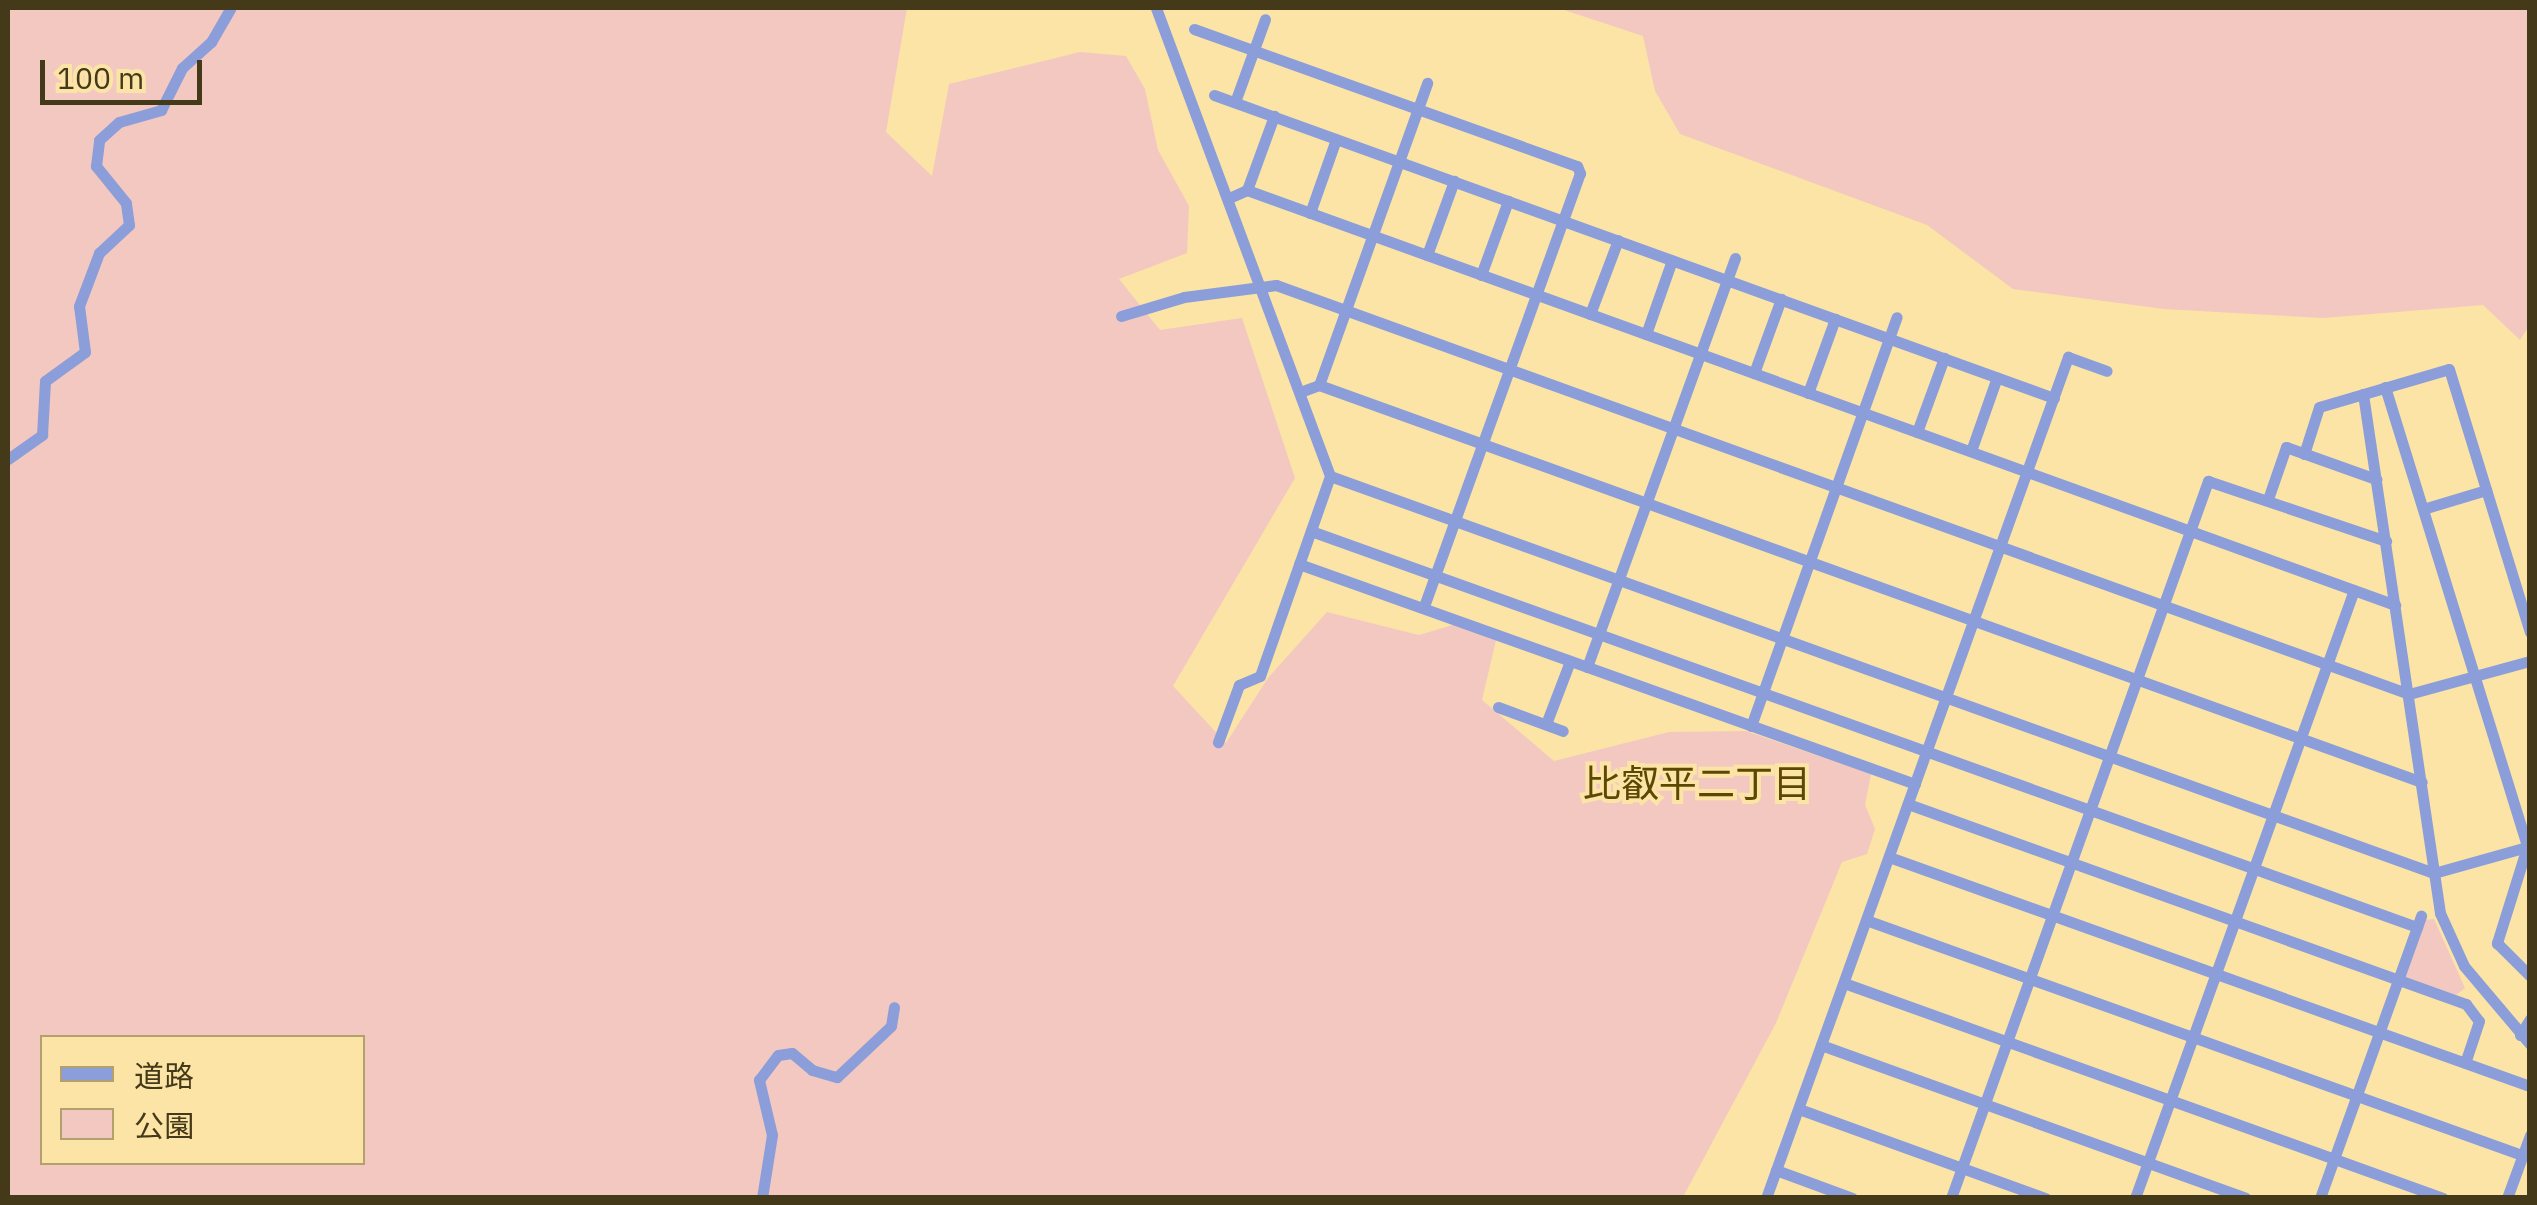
<!DOCTYPE html>
<html>
<head>
<meta charset="utf-8">
<style>
  body { margin:0 }
  #map { position:relative; width:2537px; height:1205px; overflow:hidden; background:#fbe4a6; font-family:"IBM Plex Sans","Noto Sans JP",sans-serif }
  div>[style] { position:absolute }
  .green>* { inset:0; background:#f2c8c0 }
  .minor>* { height:11px; margin:-5.5px; padding:0 5.5px; transform-origin:5.5px; border-radius:5.5px; background:#8b9eda }
  span { translate:-50% -50%; white-space:nowrap; text-align:center; line-height:1.15; -webkit-text-stroke:8px #fbe4a6; paint-order:stroke }
  .neighbourhood-label { font-size:38px; color:#5c4802 }
  .frame { position:absolute; inset:0; border:10px solid #443918; pointer-events:none }
  .legend { position:absolute; left:40px; top:1035px; width:325px; height:130px; box-sizing:border-box; background:#fbe4a6; border:2px solid #b2a06d; margin:0; padding:12px 18px; list-style:none; font-size:30px; color:#443918 }
  .legend li { display:flex; align-items:center; gap:20px; height:50px }
  .legend b { width:50px; border:2px solid #b2a06d }
  .scale { position:absolute; left:40px; top:60px; width:162px; height:45px; box-sizing:border-box; border:5px solid #443918; border-top:0; padding-left:12px; font-size:30px; line-height:35px; white-space:nowrap; color:#443918; -webkit-text-stroke:8px #fbe4a6; paint-order:stroke }
</style>
</head>
<body>
<div id="map">
  <div class="green">
    <div style="clip-path:polygon(evenodd,8px 8px,907px 8px,886px 132px,932px 176px,949px 84px,1080px 52px,1126px 56px,1145px 89px,1158px 150px,1189px 206px,1187px 253px,1119px 279px,1160px 330px,1242px 318px,1295px 478px,1173px 686px,1226px 743px,1268px 678px,1327px 612px,1419px 635px,1456px 624px,1496px 640px,1482px 700px,1554px 761px,1669px 732px,1746px 731px,1871px 774px,1865px 805px,1875px 829px,1867px 854px,1842px 862px,1776px 1023px,1683px 1197px,8px 1197px,8px 8px,42px 1038px,362px 1038px,362px 1162px,42px 1162px,42px 1038px)"></div>
    <div style="clip-path:polygon(1558px 8px,2529px 8px,2529px 326px,2520px 340px,2483px 305px,2323px 318px,2164px 309px,2013px 289px,1927px 225px,1680px 134px,1655px 91px,1643px 36px)"></div>
    <div style="clip-path:polygon(2434px 919px,2465px 988px,2456px 995px,2405px 977px,2424px 920px)"></div>
  </div>
  <div class="minor">
    <div style="left:1156px;top:8px;width:499px;rotate:69.6deg"></div>
    <div style="left:1330px;top:476px;width:212px;rotate:109.3deg"></div>
    <div style="left:1260px;top:676px;width:23px;rotate:157deg"></div>
    <div style="left:1239px;top:685px;width:61px;rotate:110.2deg"></div>
    <div style="left:1194px;top:29px;width:407px;rotate:19.7deg"></div>
    <div style="left:1577px;top:166px;width:8px;rotate:67deg"></div>
    <div style="left:1580px;top:173px;width:462px;rotate:109.8deg"></div>
    <div style="left:1214px;top:95px;width:893px;rotate:19.84deg"></div>
    <div style="left:1235px;top:102px;width:88px;rotate:-70.1deg"></div>
    <div style="left:1247px;top:190px;width:79px;rotate:-70deg"></div>
    <div style="left:1229px;top:198px;width:20px;rotate:-24deg"></div>
    <div style="left:1247px;top:190px;width:1221px;rotate:19.87deg"></div>
    <div style="left:1310px;top:213px;width:78px;rotate:-70.6deg"></div>
    <div style="left:1427px;top:255px;width:79px;rotate:-70deg"></div>
    <div style="left:1481px;top:275px;width:79px;rotate:-70deg"></div>
    <div style="left:1590px;top:314px;width:79px;rotate:-69.3deg"></div>
    <div style="left:1121px;top:316px;width:66px;rotate:-16.8deg"></div>
    <div style="left:1184px;top:297px;width:93px;rotate:-7.4deg"></div>
    <div style="left:1276px;top:285px;width:1205px;rotate:19.85deg"></div>
    <div style="left:2409px;top:694px;width:125px;rotate:-15.3deg"></div>
    <div style="left:1646px;top:334px;width:78px;rotate:-70.6deg"></div>
    <div style="left:1754px;top:373px;width:79px;rotate:-70deg"></div>
    <div style="left:1319px;top:385px;width:321px;rotate:-70.3deg"></div>
    <div style="left:2385px;top:387px;width:481px;rotate:72.8deg"></div>
    <div style="left:2527px;top:847px;width:101px;rotate:107.4deg"></div>
    <div style="left:2497px;top:943px;width:47px;rotate:45deg"></div>
    <div style="left:1300px;top:392px;width:20px;rotate:-20deg"></div>
    <div style="left:1319px;top:385px;width:1172px;rotate:19.8deg"></div>
    <div style="left:1808px;top:393px;width:79px;rotate:-70deg"></div>
    <div style="left:2363px;top:394px;width:525px;rotate:81.56deg"></div>
    <div style="left:2440px;top:913px;width:58px;rotate:65.6deg"></div>
    <div style="left:2464px;top:966px;width:102px;rotate:49.8deg"></div>
    <div style="left:1917px;top:432px;width:79px;rotate:-70deg"></div>
    <div style="left:1971px;top:451px;width:78px;rotate:-70.6deg"></div>
    <div style="left:2304px;top:454px;width:49px;rotate:-72.3deg"></div>
    <div style="left:2319px;top:407px;width:135px;rotate:-16.3deg"></div>
    <div style="left:2449px;top:369px;width:275px;rotate:72.9deg"></div>
    <div style="left:8px;top:459px;width:42px;rotate:-35.2deg"></div>
    <div style="left:42px;top:435px;width:54px;rotate:-86.8deg"></div>
    <div style="left:45px;top:381px;width:49px;rotate:-35.9deg"></div>
    <div style="left:85px;top:352px;width:46px;rotate:-97.4deg"></div>
    <div style="left:79px;top:306px;width:57px;rotate:-69.3deg"></div>
    <div style="left:99px;top:253px;width:41px;rotate:-43deg"></div>
    <div style="left:129px;top:225px;width:22px;rotate:-98deg"></div>
    <div style="left:126px;top:203px;width:48px;rotate:-129deg"></div>
    <div style="left:96px;top:166px;width:26px;rotate:-83deg"></div>
    <div style="left:99px;top:140px;width:27px;rotate:-42deg"></div>
    <div style="left:119px;top:122px;width:44px;rotate:-15.9deg"></div>
    <div style="left:161px;top:110px;width:47px;rotate:-63.4deg"></div>
    <div style="left:182px;top:68px;width:39px;rotate:-42deg"></div>
    <div style="left:211px;top:42px;width:39px;rotate:-60deg"></div>
    <div style="left:1330px;top:476px;width:1173px;rotate:19.78deg"></div>
    <div style="left:2434px;top:873px;width:100px;rotate:-15.7deg"></div>
    <div style="left:2268px;top:499px;width:55px;rotate:-70.9deg"></div>
    <div style="left:2286px;top:447px;width:96px;rotate:19.6deg"></div>
    <div style="left:2423px;top:509px;width:66px;rotate:-16.8deg"></div>
    <div style="left:1311px;top:531px;width:1175px;rotate:19.7deg"></div>
    <div style="left:1299px;top:564px;width:654px;rotate:19.65deg"></div>
    <div style="left:1587px;top:667px;width:435px;rotate:-70.1deg"></div>
    <div style="left:1498px;top:707px;width:69px;rotate:20.3deg"></div>
    <div style="left:1546px;top:724px;width:67px;rotate:-69.1deg"></div>
    <div style="left:1751px;top:726px;width:434px;rotate:-70.4deg"></div>
    <div style="left:1908px;top:804px;width:593px;rotate:19.72deg"></div>
    <div style="left:2466px;top:1004px;width:21px;rotate:53deg"></div>
    <div style="left:2479px;top:1021px;width:44px;rotate:108.4deg"></div>
    <div style="left:1889px;top:857px;width:678px;rotate:19.67deg"></div>
    <div style="left:1866px;top:920px;width:697px;rotate:19.71deg"></div>
    <div style="left:1844px;top:983px;width:636px;rotate:19.74deg"></div>
    <div style="left:2520px;top:1035px;width:19px;rotate:-58deg"></div>
    <div style="left:1821px;top:1045px;width:451px;rotate:19.8deg"></div>
    <div style="left:1799px;top:1109px;width:262px;rotate:19.9deg"></div>
    <div style="left:1776px;top:1170px;width:81px;rotate:20.2deg"></div>
    <div style="left:762px;top:1198px;width:64px;rotate:-81deg"></div>
    <div style="left:772px;top:1135px;width:57px;rotate:-103.3deg"></div>
    <div style="left:759px;top:1080px;width:31px;rotate:-53deg"></div>
    <div style="left:778px;top:1055px;width:14px;rotate:-8deg"></div>
    <div style="left:792px;top:1053px;width:26px;rotate:40deg"></div>
    <div style="left:812px;top:1070px;width:26px;rotate:16deg"></div>
    <div style="left:837px;top:1077px;width:74px;rotate:-43.4deg"></div>
    <div style="left:891px;top:1026px;width:19px;rotate:-81deg"></div>
    <div style="left:1766px;top:1198px;width:894px;rotate:-70.25deg"></div>
    <div style="left:2068px;top:357px;width:41px;rotate:19.7deg"></div>
    <div style="left:1951px;top:1198px;width:762px;rotate:-70.28deg"></div>
    <div style="left:2208px;top:481px;width:188px;rotate:18.6deg"></div>
    <div style="left:2135px;top:1198px;width:646px;rotate:-70.19deg"></div>
    <div style="left:2320px;top:1198px;width:300px;rotate:-70.3deg"></div>
    <div style="left:2507px;top:1198px;width:67px;rotate:-69.9deg"></div>
  </div>
  <div class="neighbourhood-label">
    <span style="left:1697px;top:783px">比叡平二丁目</span>
  </div>
  <div class="frame"></div>
  <ul class="legend">
  <li><b style="height:12px;background:#8b9eda"></b>道路</li>
  <li><b style="height:28px;background:#f2c8c0"></b>公園</li>
  </ul>
  <div class="scale">100 m</div>
</div>
</body>
</html>
